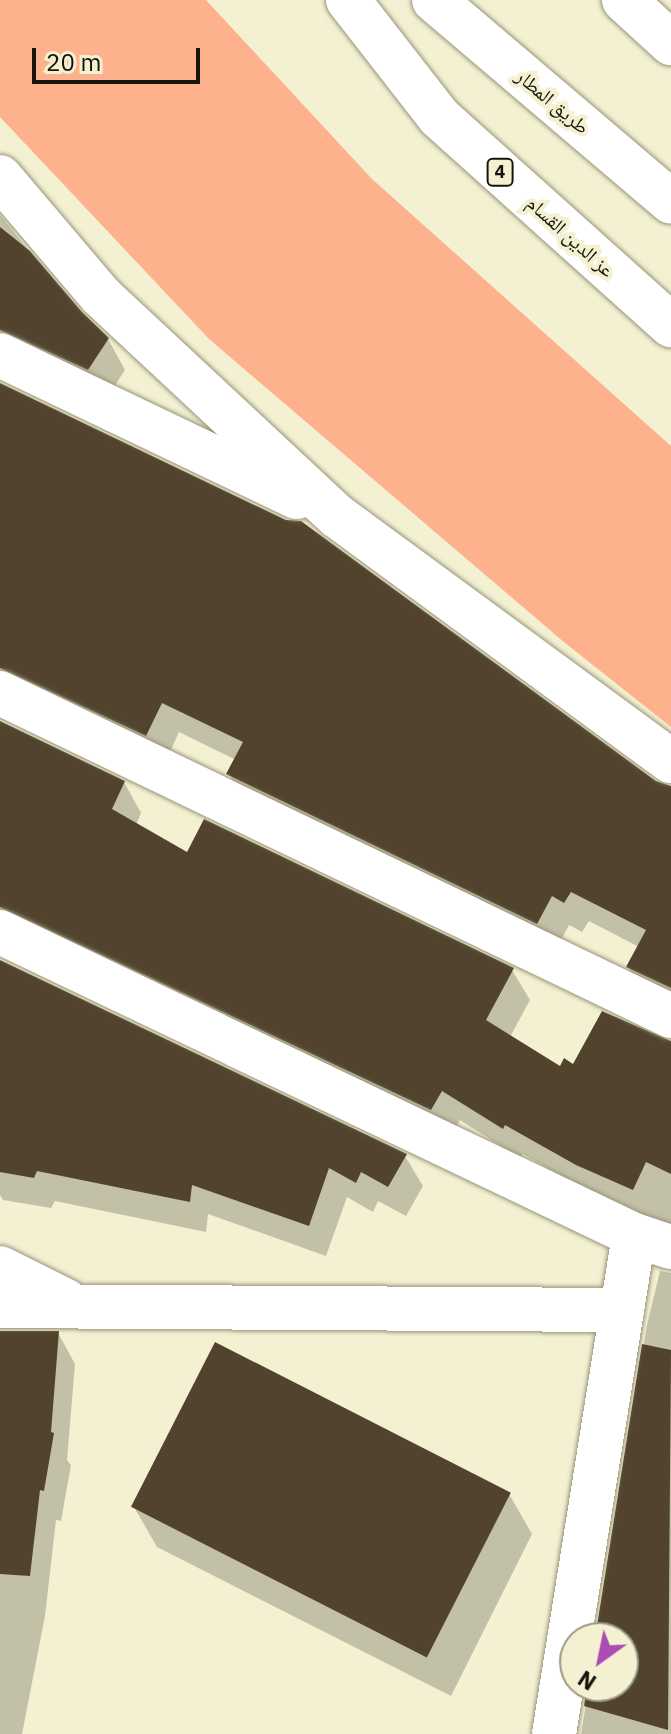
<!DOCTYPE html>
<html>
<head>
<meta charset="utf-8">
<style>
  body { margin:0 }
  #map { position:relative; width:671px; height:1734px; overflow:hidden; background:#f4f1d3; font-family:"IBM Plex Sans","Noto Naskh Arabic",sans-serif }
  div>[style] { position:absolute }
  .green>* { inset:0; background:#fdb28d }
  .shadow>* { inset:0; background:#0003 }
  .building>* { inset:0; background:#52432e; transform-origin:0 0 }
  .roads { filter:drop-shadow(0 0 2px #979478) drop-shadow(0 0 2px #979478) }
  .street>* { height:44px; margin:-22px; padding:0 22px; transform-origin:22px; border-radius:22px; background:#fff }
  .primary>* { height:44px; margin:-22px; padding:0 22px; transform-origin:22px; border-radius:22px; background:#fff }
  .highway>* { height:44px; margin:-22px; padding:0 22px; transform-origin:22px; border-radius:22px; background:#fff }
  span { translate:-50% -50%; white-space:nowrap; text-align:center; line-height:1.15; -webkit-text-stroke:8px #f4f1d3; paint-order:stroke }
  .shield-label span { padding:2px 6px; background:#f4f1d3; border:2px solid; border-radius:6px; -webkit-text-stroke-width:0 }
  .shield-label { font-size:18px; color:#17150b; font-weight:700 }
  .street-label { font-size:20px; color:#17150b }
  .north { position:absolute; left:559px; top:1622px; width:80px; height:80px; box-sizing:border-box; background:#f4f1d3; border:2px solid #9c9983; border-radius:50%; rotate:213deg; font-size:22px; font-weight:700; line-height:32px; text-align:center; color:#17150b }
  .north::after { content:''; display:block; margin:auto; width:28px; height:36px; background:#ab4cb4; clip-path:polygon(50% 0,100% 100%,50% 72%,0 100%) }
  .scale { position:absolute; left:32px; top:48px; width:168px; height:36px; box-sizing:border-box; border:4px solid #17150b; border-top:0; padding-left:10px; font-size:24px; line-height:28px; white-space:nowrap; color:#17150b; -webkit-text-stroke:6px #f4f1d3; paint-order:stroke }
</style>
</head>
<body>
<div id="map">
  <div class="green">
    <div style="clip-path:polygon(0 0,206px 0,372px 179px,671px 446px,671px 727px,565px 643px,209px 339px,0 117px)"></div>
  </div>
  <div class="shadow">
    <div style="clip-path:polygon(0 215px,80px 314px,108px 339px,125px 370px,106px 399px,0 368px)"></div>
    <div style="clip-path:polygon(0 385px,655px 783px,671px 787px,671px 1010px,646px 997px,628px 967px,639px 947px,589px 921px,582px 932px,569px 925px,554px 953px,246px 805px,229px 774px,236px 760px,179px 732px,164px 765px,0 707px)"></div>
    <div style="clip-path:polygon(0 723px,124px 782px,141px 813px,136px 825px,188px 855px,512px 970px,530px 1000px,510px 1037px,560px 1068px,671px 1043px,671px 1230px,595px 1195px,523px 1154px,520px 1158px,460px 1120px,449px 1140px,0 946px)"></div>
    <div style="clip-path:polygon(0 962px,405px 1156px,423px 1186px,406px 1216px,378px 1201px,373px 1212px,347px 1197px,326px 1256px,208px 1214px,206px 1232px,55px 1201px,51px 1208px,3px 1200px,0 1195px)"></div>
    <div style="clip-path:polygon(660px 1271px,671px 1273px,671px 1734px,581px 1734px,589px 1686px,623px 1686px,623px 1638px,597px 1638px,647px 1325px)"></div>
    <div style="clip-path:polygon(0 1333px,58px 1333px,75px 1364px,67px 1460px,71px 1465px,61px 1521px,56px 1520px,45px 1616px,22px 1734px,0 1734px)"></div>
    <div style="clip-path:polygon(509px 1494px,532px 1534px,451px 1696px,157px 1547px,134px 1507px)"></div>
  </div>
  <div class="building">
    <div style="clip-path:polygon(0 227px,30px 251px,82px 312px,109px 338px,88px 370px,0 330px)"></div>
    <div style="clip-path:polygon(0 383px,286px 520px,301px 521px,656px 781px,671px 786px,671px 988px,626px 967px,646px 930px,571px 892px,564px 903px,552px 896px,537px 924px,226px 774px,243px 742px,162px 703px,146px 736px,0 668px)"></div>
    <div style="clip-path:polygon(0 721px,125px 781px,112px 809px,187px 852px,204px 819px,514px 968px,486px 1020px,560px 1066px,564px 1058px,573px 1064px,602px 1011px,671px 1041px,671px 1174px,646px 1162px,633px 1190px,576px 1165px,505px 1125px,503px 1129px,442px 1091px,431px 1110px,0 907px)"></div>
    <div style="clip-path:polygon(0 960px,407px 1154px,388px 1187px,361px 1172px,356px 1183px,329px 1168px,309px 1226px,192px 1185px,190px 1202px,37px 1171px,34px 1178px,0 1172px)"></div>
    <div style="clip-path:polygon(0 1331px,59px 1331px,51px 1432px,54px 1433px,44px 1491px,40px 1490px,30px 1576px,0 1574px)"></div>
    <div style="left:215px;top:1342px;width:332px;height:185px;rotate:27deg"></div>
    <div style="clip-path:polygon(642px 1344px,671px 1350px,668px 1730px,584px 1706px,587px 1686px,623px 1686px,623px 1638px,595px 1638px)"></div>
  </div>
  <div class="roads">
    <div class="street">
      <div style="left:0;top:177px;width:156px;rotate:49.7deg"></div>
      <div style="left:101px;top:296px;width:323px;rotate:43deg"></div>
      <div style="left:337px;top:516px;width:414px;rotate:36.3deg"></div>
      <div style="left:0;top:355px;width:329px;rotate:25.6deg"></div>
      <div style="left:0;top:693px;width:745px;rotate:25.7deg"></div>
      <div style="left:0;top:932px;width:703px;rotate:25.54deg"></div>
      <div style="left:634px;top:1235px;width:39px;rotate:18deg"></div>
      <div style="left:0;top:1268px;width:74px;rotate:26.6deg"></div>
      <div style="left:0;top:1306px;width:622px;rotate:0.37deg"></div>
      <div style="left:554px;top:1734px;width:505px;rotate:-80.89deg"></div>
    </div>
    <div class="primary">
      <div style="left:434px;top:0;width:311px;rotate:40.4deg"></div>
    </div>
    <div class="highway">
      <div style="left:348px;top:0;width:148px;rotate:52.1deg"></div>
      <div style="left:439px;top:117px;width:312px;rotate:41.9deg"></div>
      <div style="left:624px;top:0;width:64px;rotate:42.5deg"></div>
    </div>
  </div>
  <div class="shield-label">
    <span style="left:500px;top:172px">4</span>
  </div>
  <div class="street-label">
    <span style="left:553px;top:101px;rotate:40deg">طريق المطار</span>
    <span style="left:571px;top:236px;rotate:42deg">عز الدين القسام</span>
  </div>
  <div class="north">N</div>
  <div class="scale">20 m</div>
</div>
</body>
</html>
